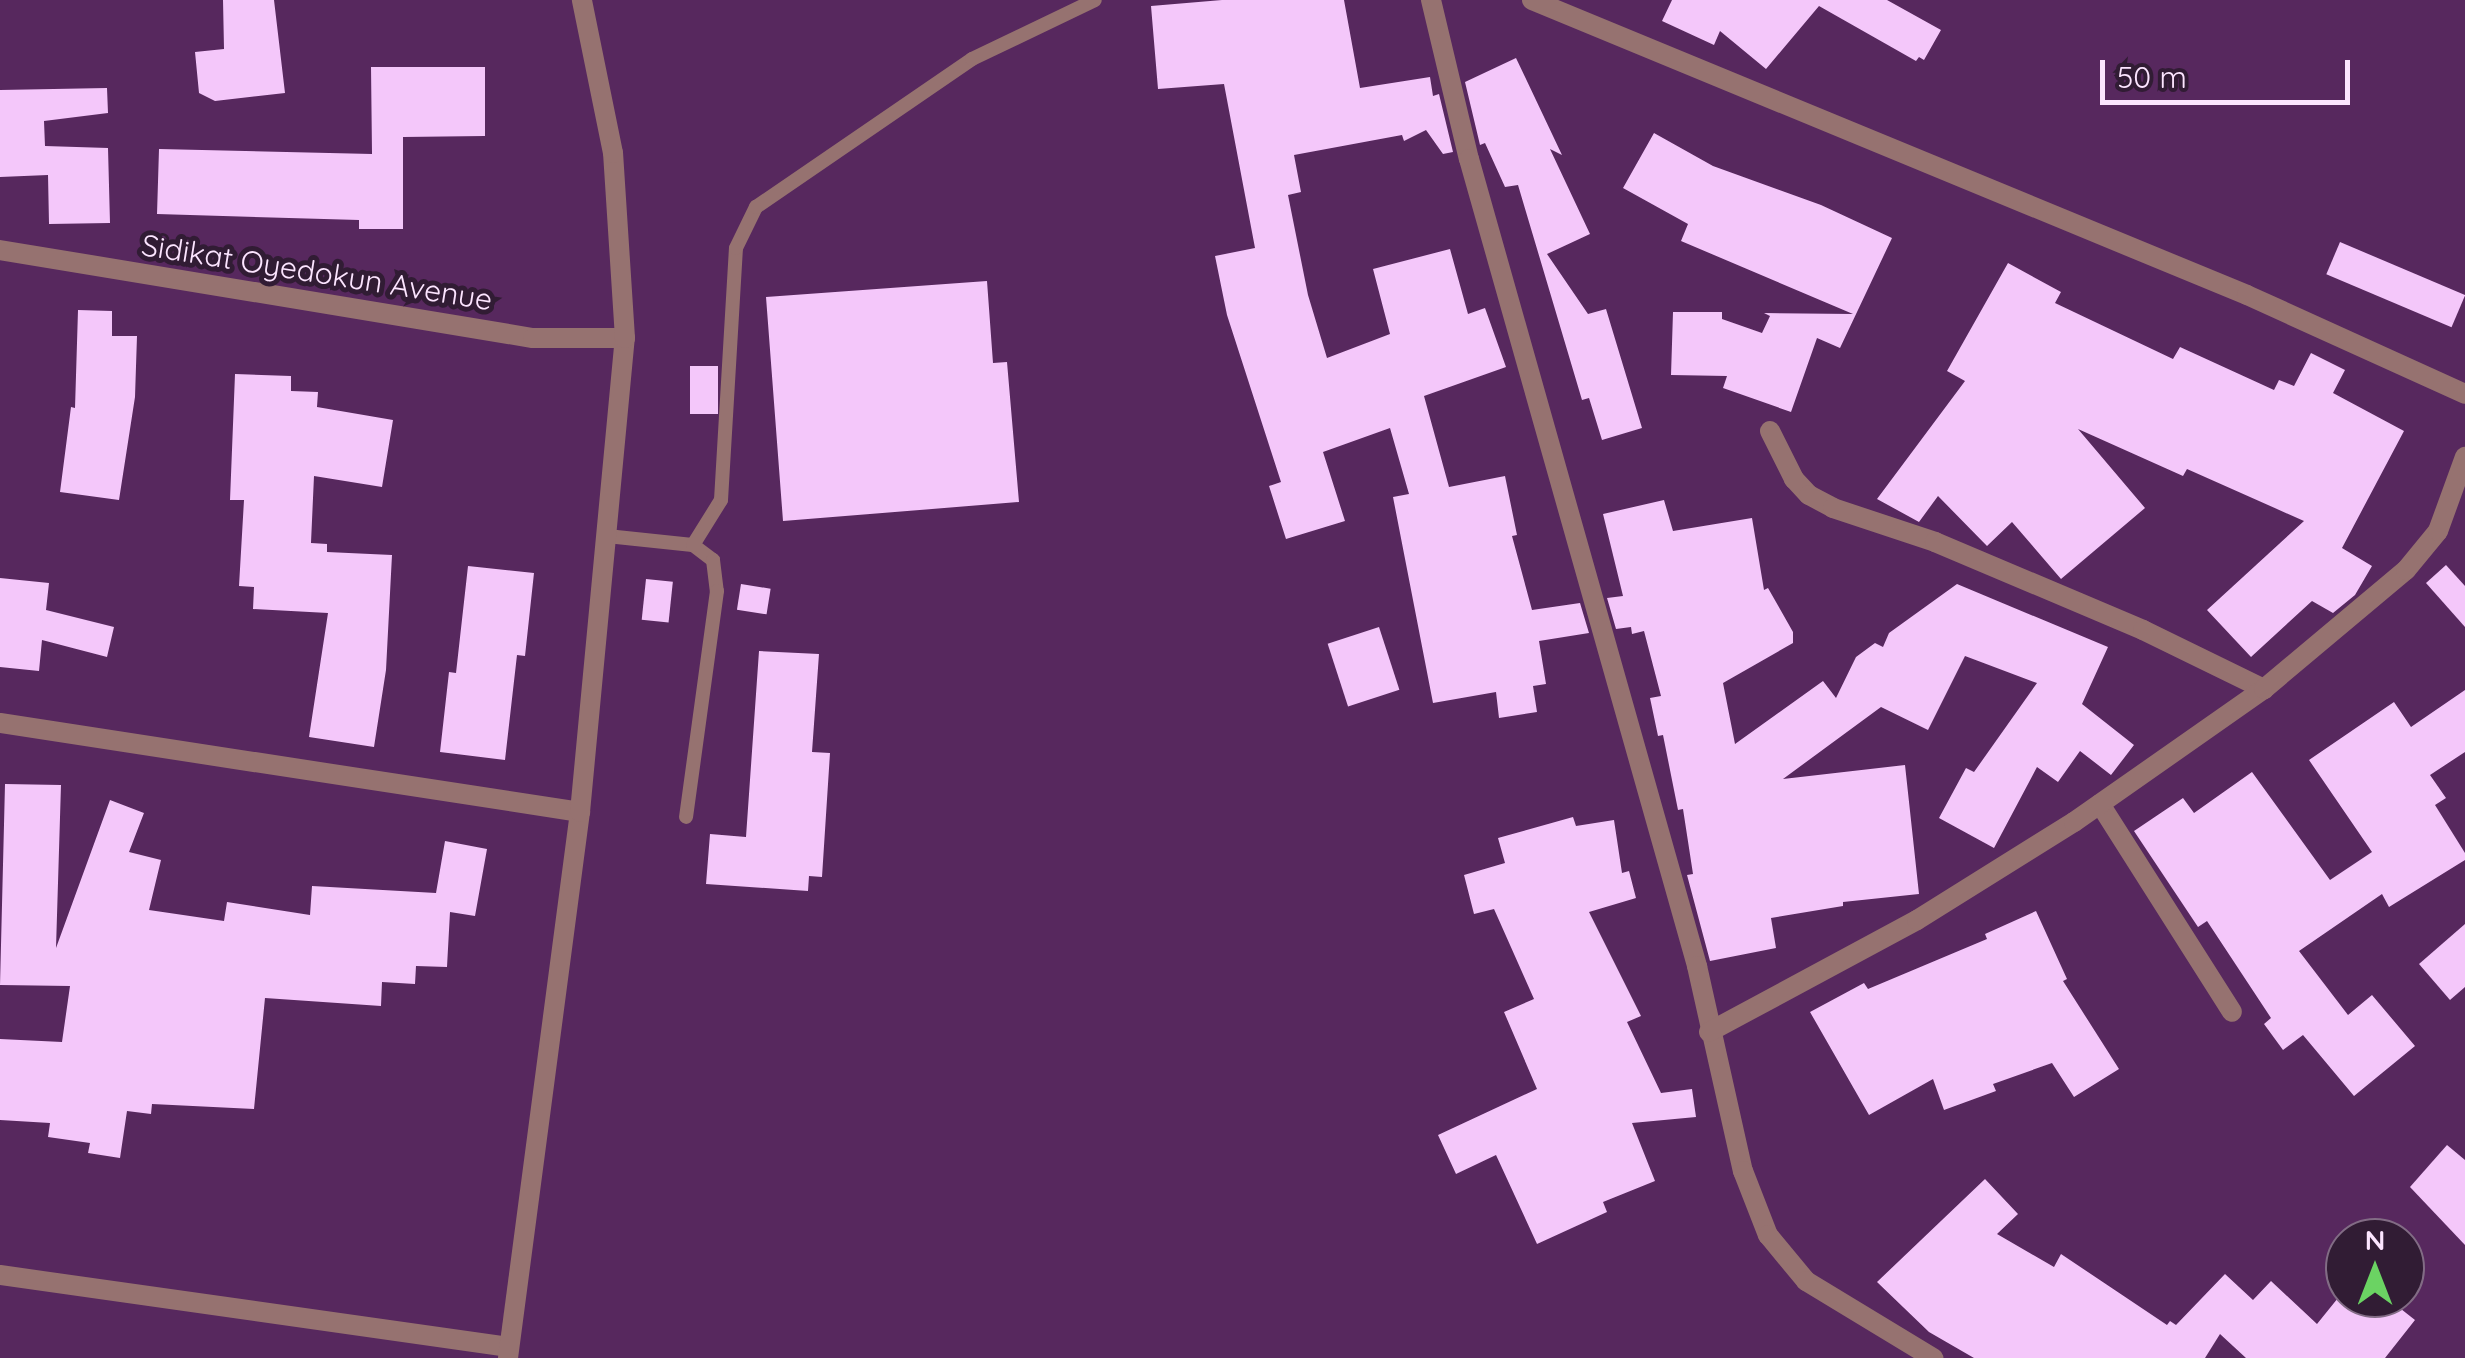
<!DOCTYPE html>
<html>
<head>
<meta charset="utf-8">
<style>
  body { margin:0 }
  #map { position:relative; width:2465px; height:1358px; overflow:hidden; background:#57285e; font-family:Quicksand,sans-serif }
  div>[style] { position:absolute }
  .building>* { inset:0; background:#f4c7fa; transform-origin:0 0 }
  .service>* { height:14px; margin:-7px; padding:0 7px; transform-origin:7px; border-radius:7px; background:#967270 }
  .minor>* { height:20px; margin:-10px; padding:0 10px; transform-origin:10px; border-radius:10px; background:#967270 }
  span { translate:-50% -50%; white-space:nowrap; text-align:center; line-height:1.15; -webkit-text-stroke:10px #311c34; paint-order:stroke }
  .street-label { font-size:30px; color:#fce5ff }
  .north { position:absolute; left:2325px; top:1218px; width:100px; height:100px; box-sizing:border-box; background:#311c34; border:2px solid #826c85; border-radius:50%; rotate:0deg; font-size:28px; font-weight:700; line-height:40px; text-align:center; color:#fce5ff }
  .north::after { content:''; display:block; margin:auto; width:35px; height:45px; background:#6bd363; clip-path:polygon(50% 0,100% 100%,50% 72%,0 100%) }
  .scale { position:absolute; left:2100px; top:60px; width:250px; height:45px; box-sizing:border-box; border:5px solid #fce5ff; border-top:0; padding-left:12px; font-size:30px; line-height:35px; white-space:nowrap; color:#fce5ff; -webkit-text-stroke:8px #311c34; paint-order:stroke }
</style>
</head>
<body>
<div id="map">
  <div class="building">
    <div style="clip-path:polygon(223px 0,274px 0,285px 93px,215px 101px,199px 93px,195px 52px,224px 49px)"></div>
    <div style="clip-path:polygon(1222px 0,1344px 0,1360px 88px,1430px 77px,1433px 96px,1439px 94px,1453px 152px,1443px 154px,1426px 130px,1404px 141px,1402px 135px,1294px 155px,1301px 192px,1288px 195px,1308px 295px,1327px 358px,1390px 334px,1373px 269px,1450px 249px,1468px 314px,1485px 308px,1506px 367px,1424px 396px,1449px 487px,1505px 476px,1517px 535px,1512px 536px,1532px 610px,1580px 603px,1589px 633px,1539px 641px,1546px 684px,1533px 686px,1537px 712px,1499px 718px,1496px 692px,1433px 703px,1393px 497px,1409px 494px,1390px 428px,1323px 452px,1345px 521px,1286px 539px,1269px 486px,1281px 482px,1227px 315px,1215px 256px,1255px 248px,1224px 84px,1158px 89px,1151px 6px)"></div>
    <div style="clip-path:polygon(1672px 0,1887px 0,1941px 30px,1924px 60px,1919px 57px,1916px 61px,1819px 6px,1766px 69px,1720px 31px,1714px 45px,1662px 21px)"></div>
    <div style="clip-path:polygon(1516px 58px,1562px 155px,1550px 149px,1590px 234px,1547px 254px,1588px 314px,1606px 309px,1642px 428px,1602px 440px,1589px 398px,1582px 400px,1518px 185px,1505px 187px,1485px 143px,1480px 145px,1465px 82px)"></div>
    <div style="clip-path:polygon(371px 67px,485px 67px,485px 136px,403px 137px,403px 229px,359px 229px,359px 220px,157px 214px,159px 149px,372px 154px)"></div>
    <div style="clip-path:polygon(107px 88px,108px 113px,44px 121px,45px 146px,108px 148px,110px 223px,49px 224px,48px 175px,0 177px,0 90px)"></div>
    <div style="clip-path:polygon(1654px 133px,1713px 166px,1821px 205px,1892px 238px,1840px 348px,1817px 338px,1791px 412px,1723px 388px,1727px 376px,1671px 375px,1673px 312px,1722px 312px,1722px 319px,1762px 333px,1770px 316px,1764px 313px,1853px 314px,1681px 241px,1688px 224px,1623px 188px)"></div>
    <div style="left:2340px;top:242px;width:136px;height:35px;rotate:23deg"></div>
    <div style="clip-path:polygon(2008px 263px,2061px 292px,2055px 303px,2173px 359px,2180px 347px,2274px 390px,2279px 380px,2294px 386px,2311px 353px,2345px 370px,2333px 393px,2404px 431px,2342px 548px,2372px 566px,2355px 595px,2333px 613px,2312px 601px,2251px 657px,2207px 610px,2304px 521px,2187px 469px,2183px 476px,2078px 429px,2145px 508px,2061px 579px,2012px 522px,1987px 546px,1938px 496px,1919px 522px,1877px 499px,1965px 381px,1947px 371px)"></div>
    <div style="clip-path:polygon(987px 281px,993px 363px,1007px 362px,1019px 502px,783px 521px,766px 297px)"></div>
    <div style="clip-path:polygon(78px 310px,112px 311px,112px 336px,137px 336px,135px 397px,119px 500px,60px 492px,71px 407px,75px 408px)"></div>
    <div style="left:690px;top:366px;width:28px;height:48px"></div>
    <div style="clip-path:polygon(235px 374px,291px 376px,291px 391px,318px 392px,317px 407px,393px 420px,382px 487px,314px 476px,311px 543px,327px 544px,327px 552px,392px 555px,386px 670px,374px 747px,309px 737px,328px 613px,253px 609px,254px 587px,239px 586px,244px 500px,230px 500px)"></div>
    <div style="clip-path:polygon(1664px 500px,1673px 531px,1752px 518px,1764px 590px,1768px 588px,1793px 632px,1793px 643px,1723px 683px,1735px 744px,1823px 681px,1836px 698px,1856px 657px,1875px 643px,1883px 647px,1889px 633px,1957px 584px,2108px 647px,2082px 704px,2134px 745px,2111px 775px,2080px 751px,2058px 782px,2037px 767px,1994px 848px,1939px 818px,1966px 768px,1974px 772px,2037px 683px,1965px 656px,1928px 730px,1881px 707px,1783px 779px,1905px 765px,1919px 894px,1843px 902px,1843px 906px,1771px 918px,1776px 948px,1710px 961px,1687px 875px,1693px 874px,1683px 809px,1678px 810px,1663px 735px,1658px 736px,1650px 698px,1661px 696px,1644px 631px,1632px 634px,1631px 627px,1616px 629px,1607px 598px,1623px 596px,1603px 514px)"></div>
    <div style="clip-path:polygon(2446px 565px,2465px 586px,2465px 627px,2426px 583px)"></div>
    <div style="clip-path:polygon(468px 566px,534px 573px,525px 656px,517px 655px,505px 760px,440px 752px,449px 672px,456px 673px)"></div>
    <div style="clip-path:polygon(0 578px,49px 583px,46px 610px,114px 627px,107px 657px,42px 640px,39px 671px,0 667px)"></div>
    <div style="left:646px;top:579px;width:27px;height:41px;rotate:6deg"></div>
    <div style="left:741px;top:584px;width:30px;height:26px;rotate:9deg"></div>
    <div style="left:1379px;top:627px;width:66px;height:54px;rotate:72deg"></div>
    <div style="clip-path:polygon(759px 651px,819px 654px,812px 752px,830px 753px,822px 877px,809px 876px,808px 891px,706px 884px,710px 834px,746px 837px)"></div>
    <div style="clip-path:polygon(2465px 690px,2465px 752px,2430px 775px,2446px 798px,2435px 805px,2465px 853px,2465px 860px,2389px 907px,2382px 894px,2299px 951px,2348px 1015px,2372px 995px,2415px 1046px,2354px 1096px,2303px 1035px,2283px 1050px,2264px 1024px,2271px 1018px,2207px 921px,2198px 927px,2134px 831px,2183px 798px,2194px 813px,2252px 772px,2330px 880px,2372px 852px,2309px 760px,2394px 702px,2411px 727px)"></div>
    <div style="clip-path:polygon(5px 784px,61px 785px,56px 948px,110px 800px,144px 813px,129px 852px,161px 860px,149px 910px,224px 921px,227px 902px,310px 915px,312px 886px,436px 893px,445px 841px,487px 849px,475px 916px,450px 912px,447px 967px,416px 966px,415px 984px,382px 982px,381px 1006px,265px 998px,254px 1109px,152px 1104px,151px 1114px,127px 1111px,120px 1158px,88px 1153px,90px 1143px,48px 1137px,50px 1123px,0 1120px,0 1039px,62px 1042px,70px 986px,0 985px)"></div>
    <div style="clip-path:polygon(1573px 817px,1576px 826px,1614px 820px,1622px 873px,1629px 871px,1636px 898px,1589px 912px,1641px 1016px,1627px 1022px,1661px 1093px,1692px 1089px,1696px 1117px,1632px 1123px,1655px 1181px,1603px 1202px,1607px 1212px,1537px 1244px,1496px 1155px,1456px 1174px,1438px 1135px,1537px 1089px,1504px 1012px,1534px 999px,1494px 909px,1474px 914px,1464px 875px,1505px 863px,1498px 838px)"></div>
    <div style="clip-path:polygon(2036px 911px,2067px 979px,2063px 981px,2119px 1069px,2074px 1097px,2052px 1063px,1993px 1084px,1996px 1091px,1944px 1110px,1933px 1079px,1869px 1115px,1810px 1012px,1864px 983px,1868px 989px,1987px 939px,1985px 934px)"></div>
    <div style="clip-path:polygon(2465px 924px,2465px 987px,2450px 1000px,2419px 964px)"></div>
    <div style="clip-path:polygon(2447px 1145px,2465px 1160px,2465px 1245px,2410px 1187px)"></div>
    <div style="clip-path:polygon(1985px 1179px,2018px 1214px,1997px 1234px,2054px 1267px,2061px 1254px,2167px 1325px,2170px 1321px,2176px 1325px,2225px 1274px,2253px 1300px,2271px 1281px,2317px 1324px,2338px 1298px,2387px 1298px,2415px 1320px,2385px 1358px,2246px 1358px,2220px 1334px,2205px 1358px,1974px 1358px,1929px 1332px,1877px 1282px)"></div>
  </div>
  <div class="service">
    <div style="left:607px;top:536px;width:86px;rotate:6deg"></div>
    <div style="left:693px;top:545px;width:25px;rotate:37deg"></div>
    <div style="left:713px;top:560px;width:31px;rotate:83deg"></div>
    <div style="left:717px;top:591px;width:228px;rotate:97.8deg"></div>
    <div style="left:693px;top:545px;width:53px;rotate:-58.1deg"></div>
    <div style="left:721px;top:500px;width:252px;rotate:-86.6deg"></div>
    <div style="left:736px;top:248px;width:46px;rotate:-64deg"></div>
    <div style="left:756px;top:207px;width:262px;rotate:-34.4deg"></div>
    <div style="left:972px;top:59px;width:136px;rotate:-25.6deg"></div>
  </div>
  <div class="minor">
    <div style="left:1431px;top:0;width:163px;rotate:76.6deg"></div>
    <div style="left:1469px;top:159px;width:839px;rotate:74.22deg"></div>
    <div style="left:1697px;top:966px;width:210px;rotate:77.4deg"></div>
    <div style="left:1743px;top:1171px;width:69px;rotate:68.7deg"></div>
    <div style="left:1768px;top:1235px;width:60px;rotate:50.4deg"></div>
    <div style="left:1806px;top:1281px;width:149px;rotate:31.2deg"></div>
    <div style="left:1532px;top:0;width:773px;rotate:22.42deg"></div>
    <div style="left:2247px;top:295px;width:239px;rotate:24.4deg"></div>
    <div style="left:0;top:250px;width:540px;rotate:9.38deg"></div>
    <div style="left:533px;top:338px;width:92px"></div>
    <div style="left:1770px;top:431px;width:54px;rotate:63.4deg"></div>
    <div style="left:1794px;top:479px;width:22px;rotate:47deg"></div>
    <div style="left:1809px;top:495px;width:27px;rotate:28deg"></div>
    <div style="left:1833px;top:508px;width:108px;rotate:18.4deg"></div>
    <div style="left:1935px;top:542px;width:226px;rotate:22.9deg"></div>
    <div style="left:2143px;top:630px;width:135px;rotate:26deg"></div>
    <div style="left:0;top:723px;width:587px;rotate:8.72deg"></div>
    <div style="left:2100px;top:804px;width:246px;rotate:57.6deg"></div>
    <div style="left:1709px;top:1032px;width:236px;rotate:-28.3deg"></div>
    <div style="left:1917px;top:920px;width:185px;rotate:-32deg"></div>
    <div style="left:2074px;top:822px;width:232px;rotate:-35deg"></div>
    <div style="left:2264px;top:689px;width:185px;rotate:-40deg"></div>
    <div style="left:2406px;top:570px;width:50px;rotate:-50.6deg"></div>
    <div style="left:2438px;top:531px;width:79px;rotate:-70deg"></div>
    <div style="left:0;top:1275px;width:514px;rotate:8.05deg"></div>
    <div style="left:508px;top:1358px;width:551px;rotate:-82.49deg"></div>
    <div style="left:580px;top:812px;width:476px;rotate:-84.6deg"></div>
    <div style="left:625px;top:338px;width:185px;rotate:-93.7deg"></div>
    <div style="left:613px;top:153px;width:156px;rotate:-101.5deg"></div>
  </div>
  <div class="street-label">
    <span style="left:317px;top:272px;rotate:9deg">Sidikat Oyedokun Avenue</span>
  </div>
  <div class="north">N</div>
  <div class="scale">50 m</div>
</div>
</body>
</html>
